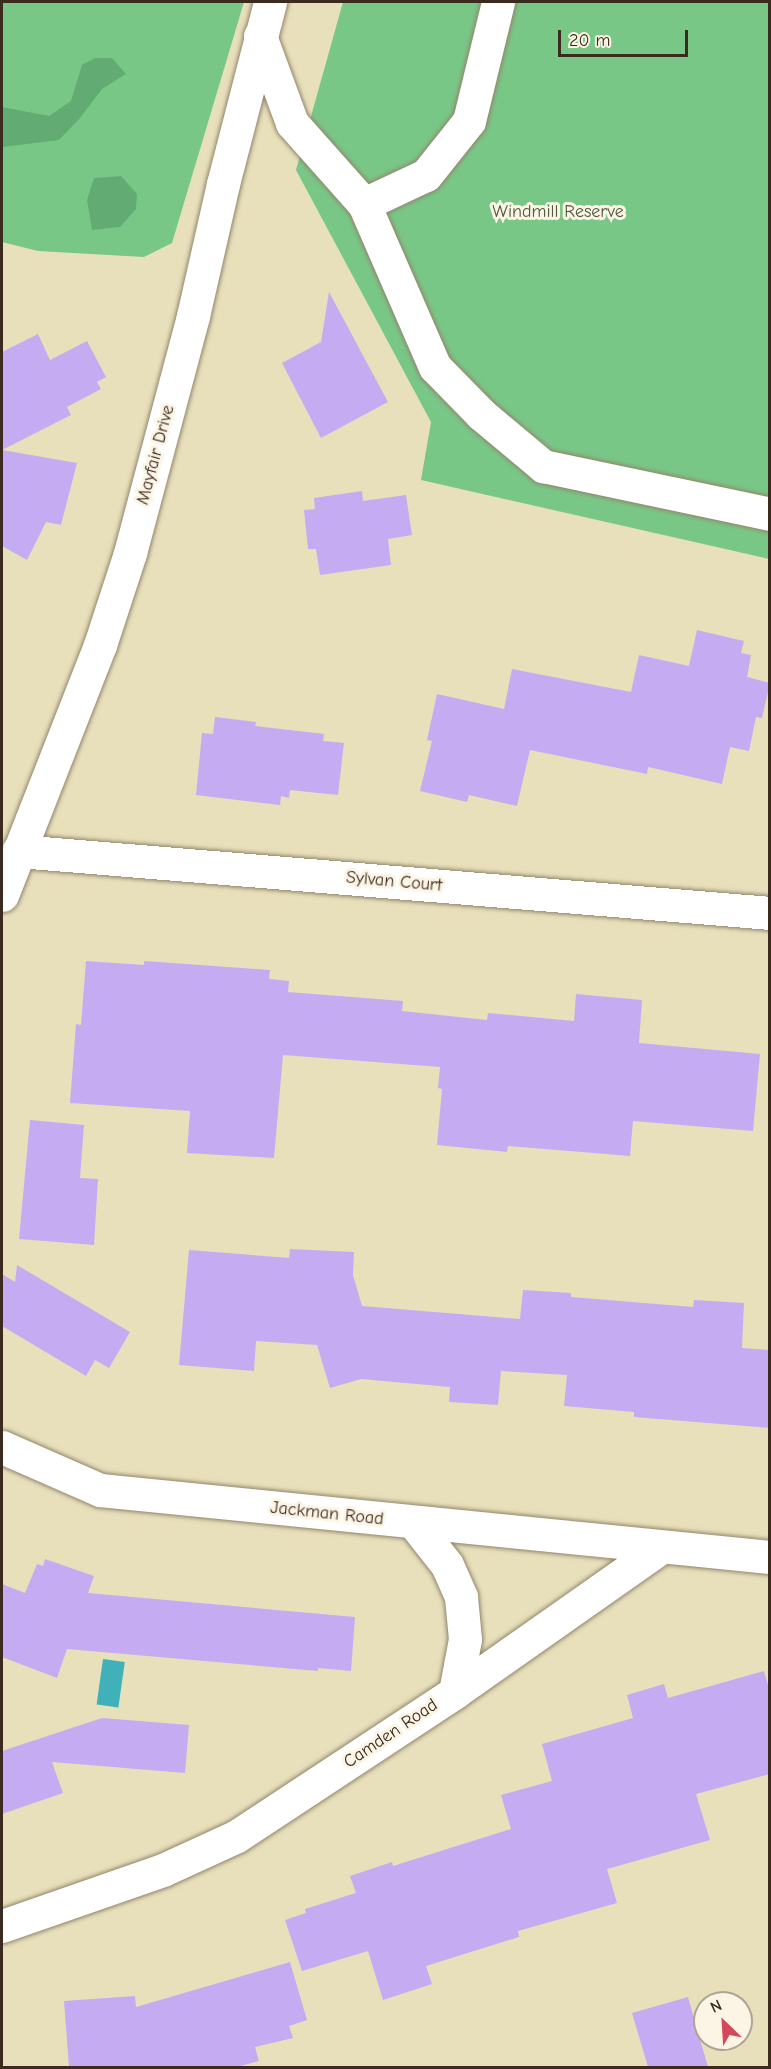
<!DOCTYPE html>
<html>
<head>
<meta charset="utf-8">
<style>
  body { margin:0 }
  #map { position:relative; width:771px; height:2069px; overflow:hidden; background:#e8e0bb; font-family:"Comic Neue",sans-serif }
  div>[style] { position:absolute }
  .green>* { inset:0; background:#79c787 }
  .forest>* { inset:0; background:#62ac74 }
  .water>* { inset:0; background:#40b1b9; transform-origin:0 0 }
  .building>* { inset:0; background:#c5acf2 }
  .roads { filter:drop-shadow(0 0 2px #92856c) drop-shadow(0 0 2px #92856c) }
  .minor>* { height:33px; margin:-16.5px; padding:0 16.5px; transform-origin:16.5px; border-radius:16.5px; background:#fff }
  span { translate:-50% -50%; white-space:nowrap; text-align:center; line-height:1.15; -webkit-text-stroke:6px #fcf5e5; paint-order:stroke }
  .park-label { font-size:18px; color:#4e593e }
  .street-label { font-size:18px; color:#3b2a1e }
  .frame { position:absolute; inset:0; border:3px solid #3b2a1e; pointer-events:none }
  .north { position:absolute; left:693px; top:1991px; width:60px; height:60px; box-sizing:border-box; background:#fcf5e5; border:2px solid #afa495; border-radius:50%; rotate:335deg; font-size:16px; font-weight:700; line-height:24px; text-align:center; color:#3b2a1e }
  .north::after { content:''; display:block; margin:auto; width:21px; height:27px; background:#d1495b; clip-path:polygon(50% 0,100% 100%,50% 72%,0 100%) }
  .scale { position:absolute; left:558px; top:30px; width:130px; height:27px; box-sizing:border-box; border:3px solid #3b2a1e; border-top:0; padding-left:8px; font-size:18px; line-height:21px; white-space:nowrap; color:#3b2a1e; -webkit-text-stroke:4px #fcf5e5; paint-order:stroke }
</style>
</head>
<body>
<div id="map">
  <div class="green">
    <div style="clip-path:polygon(2px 2px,244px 2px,172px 243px,144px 257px,38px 251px,2px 242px)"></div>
    <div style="clip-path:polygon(343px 2px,769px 2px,769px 559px,421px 480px,431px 422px,296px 170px)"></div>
  </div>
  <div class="forest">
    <div style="clip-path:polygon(95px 58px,112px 58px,126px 74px,102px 89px,80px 118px,59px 140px,2px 147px,2px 107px,49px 116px,71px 101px,82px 65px)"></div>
    <div style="clip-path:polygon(121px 176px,137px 194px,136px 209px,120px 227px,92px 230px,87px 200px,94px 178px)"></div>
  </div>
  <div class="water">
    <div style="left:103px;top:1659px;width:22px;height:46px;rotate:8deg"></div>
  </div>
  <div class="building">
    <div style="clip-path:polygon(329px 292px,388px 402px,321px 438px,282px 363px,321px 342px)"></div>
    <div style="clip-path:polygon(38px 334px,50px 360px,87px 341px,106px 377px,97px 382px,101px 389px,67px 407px,71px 415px,2px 450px,2px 352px)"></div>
    <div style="clip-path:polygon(2px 450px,77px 463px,61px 525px,46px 522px,27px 560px,2px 546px)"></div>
    <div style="clip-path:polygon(362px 491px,363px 501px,406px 495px,412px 535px,388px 539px,391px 565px,320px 575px,316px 549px,308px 549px,304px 510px,315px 509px,314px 498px)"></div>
    <div style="clip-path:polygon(697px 630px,744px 641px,741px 653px,751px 655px,747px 677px,770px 683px,762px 718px,756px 717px,749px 751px,730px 747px,722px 784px,648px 767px,647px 774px,530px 750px,517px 806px,469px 795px,467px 802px,420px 791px,432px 741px,427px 740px,437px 694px,504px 709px,512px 669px,631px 692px,639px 655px,689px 666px)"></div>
    <div style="clip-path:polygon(215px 717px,256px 722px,255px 726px,324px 734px,323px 741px,344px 743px,338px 795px,290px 790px,289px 798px,281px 796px,280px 805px,196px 795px,202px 733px,213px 734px)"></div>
    <div style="clip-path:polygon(86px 961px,144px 965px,144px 961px,270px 970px,269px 979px,289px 981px,288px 992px,403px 1001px,402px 1011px,487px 1020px,488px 1013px,574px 1021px,576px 994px,642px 1000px,639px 1043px,760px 1054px,753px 1131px,633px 1121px,630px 1156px,508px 1146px,507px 1152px,437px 1145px,442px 1089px,438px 1088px,440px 1067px,283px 1055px,274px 1158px,187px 1153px,190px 1111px,70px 1103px,76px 1024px,81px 1025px)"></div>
    <div style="clip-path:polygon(30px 1120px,84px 1125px,80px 1178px,98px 1179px,94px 1245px,19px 1239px)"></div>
    <div style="clip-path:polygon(290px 1249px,354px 1252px,353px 1275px,362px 1306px,520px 1319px,523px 1290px,571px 1293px,571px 1297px,693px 1307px,694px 1300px,744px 1303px,742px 1348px,770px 1350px,770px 1428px,634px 1417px,634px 1412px,564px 1406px,567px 1375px,501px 1371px,498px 1405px,449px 1402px,450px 1387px,361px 1379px,330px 1388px,317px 1345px,256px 1341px,254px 1371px,179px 1365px,189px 1250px,289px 1258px)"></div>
    <div style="clip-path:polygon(17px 1265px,130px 1332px,109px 1368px,95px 1360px,86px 1376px,2px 1326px,2px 1274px,15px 1282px)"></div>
    <div style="clip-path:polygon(45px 1559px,94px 1576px,88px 1593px,355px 1617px,351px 1671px,318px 1668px,318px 1671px,67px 1649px,57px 1678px,2px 1657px,2px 1584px,25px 1593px,37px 1564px,43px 1566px)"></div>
    <div style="clip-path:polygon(764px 1671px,770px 1692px,770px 1774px,696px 1794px,710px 1840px,607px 1869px,617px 1903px,518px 1931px,519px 1937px,426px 1966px,432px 1984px,383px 2000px,368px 1951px,302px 1971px,285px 1920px,306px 1913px,305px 1909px,356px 1893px,350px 1876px,392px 1862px,393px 1866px,511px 1829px,501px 1795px,552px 1781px,542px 1744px,633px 1718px,627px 1695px,664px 1684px,668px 1698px)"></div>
    <div style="clip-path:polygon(102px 1718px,189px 1725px,185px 1773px,52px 1762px,63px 1793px,2px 1814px,2px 1751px)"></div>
    <div style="clip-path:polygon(290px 1962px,307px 2020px,289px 2026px,293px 2038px,255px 2047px,259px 2061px,237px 2067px,69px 2067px,64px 2001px,135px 1996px,136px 2007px)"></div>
    <div style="clip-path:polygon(688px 1997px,708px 2067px,648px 2067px,632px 2013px)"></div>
  </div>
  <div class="roads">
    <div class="minor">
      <div style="left:260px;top:36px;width:93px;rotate:69.8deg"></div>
      <div style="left:292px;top:123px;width:108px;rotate:48.4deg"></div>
      <div style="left:364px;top:204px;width:178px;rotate:66.5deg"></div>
      <div style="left:435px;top:367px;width:67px;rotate:45.6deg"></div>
      <div style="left:482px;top:415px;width:80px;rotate:39.9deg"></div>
      <div style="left:543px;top:466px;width:232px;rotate:11.9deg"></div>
      <div style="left:364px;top:204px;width:68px;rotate:-25.1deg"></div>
      <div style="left:426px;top:175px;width:69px;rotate:-51.5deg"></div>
      <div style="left:469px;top:121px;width:122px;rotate:-76.3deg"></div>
      <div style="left:18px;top:851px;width:755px;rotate:4.71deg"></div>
      <div style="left:2px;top:895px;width:269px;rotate:-68.6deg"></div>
      <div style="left:100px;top:645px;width:97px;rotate:-71.9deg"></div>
      <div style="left:130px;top:553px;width:245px;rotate:-75.1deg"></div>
      <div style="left:193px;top:316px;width:135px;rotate:-77.2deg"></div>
      <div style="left:223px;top:184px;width:188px;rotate:-75.5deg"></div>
      <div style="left:2px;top:1447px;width:107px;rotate:23.7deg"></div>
      <div style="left:100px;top:1490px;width:673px;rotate:5.71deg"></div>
      <div style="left:414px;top:1523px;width:53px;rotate:51.8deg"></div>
      <div style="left:447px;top:1565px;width:35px;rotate:66deg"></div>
      <div style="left:461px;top:1597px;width:42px;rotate:84.6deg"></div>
      <div style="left:465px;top:1639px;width:54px;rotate:100.7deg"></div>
      <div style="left:2px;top:1926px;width:170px;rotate:-19.2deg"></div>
      <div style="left:163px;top:1870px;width:81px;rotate:-24.7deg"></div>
      <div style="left:237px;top:1836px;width:261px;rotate:-33.4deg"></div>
      <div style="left:455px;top:1692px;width:251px;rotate:-35.1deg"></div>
    </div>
  </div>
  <div class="park-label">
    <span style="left:558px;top:212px">Windmill Reserve</span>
  </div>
  <div class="street-label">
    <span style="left:156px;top:455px;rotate:-75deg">Mayfair Drive</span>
    <span style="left:394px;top:882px;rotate:5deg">Sylvan Court</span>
    <span style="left:327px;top:1514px;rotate:6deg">Jackman Road</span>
    <span style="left:391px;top:1734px;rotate:-34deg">Camden Road</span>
  </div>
  <div class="frame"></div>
  <div class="north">N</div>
  <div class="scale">20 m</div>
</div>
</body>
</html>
